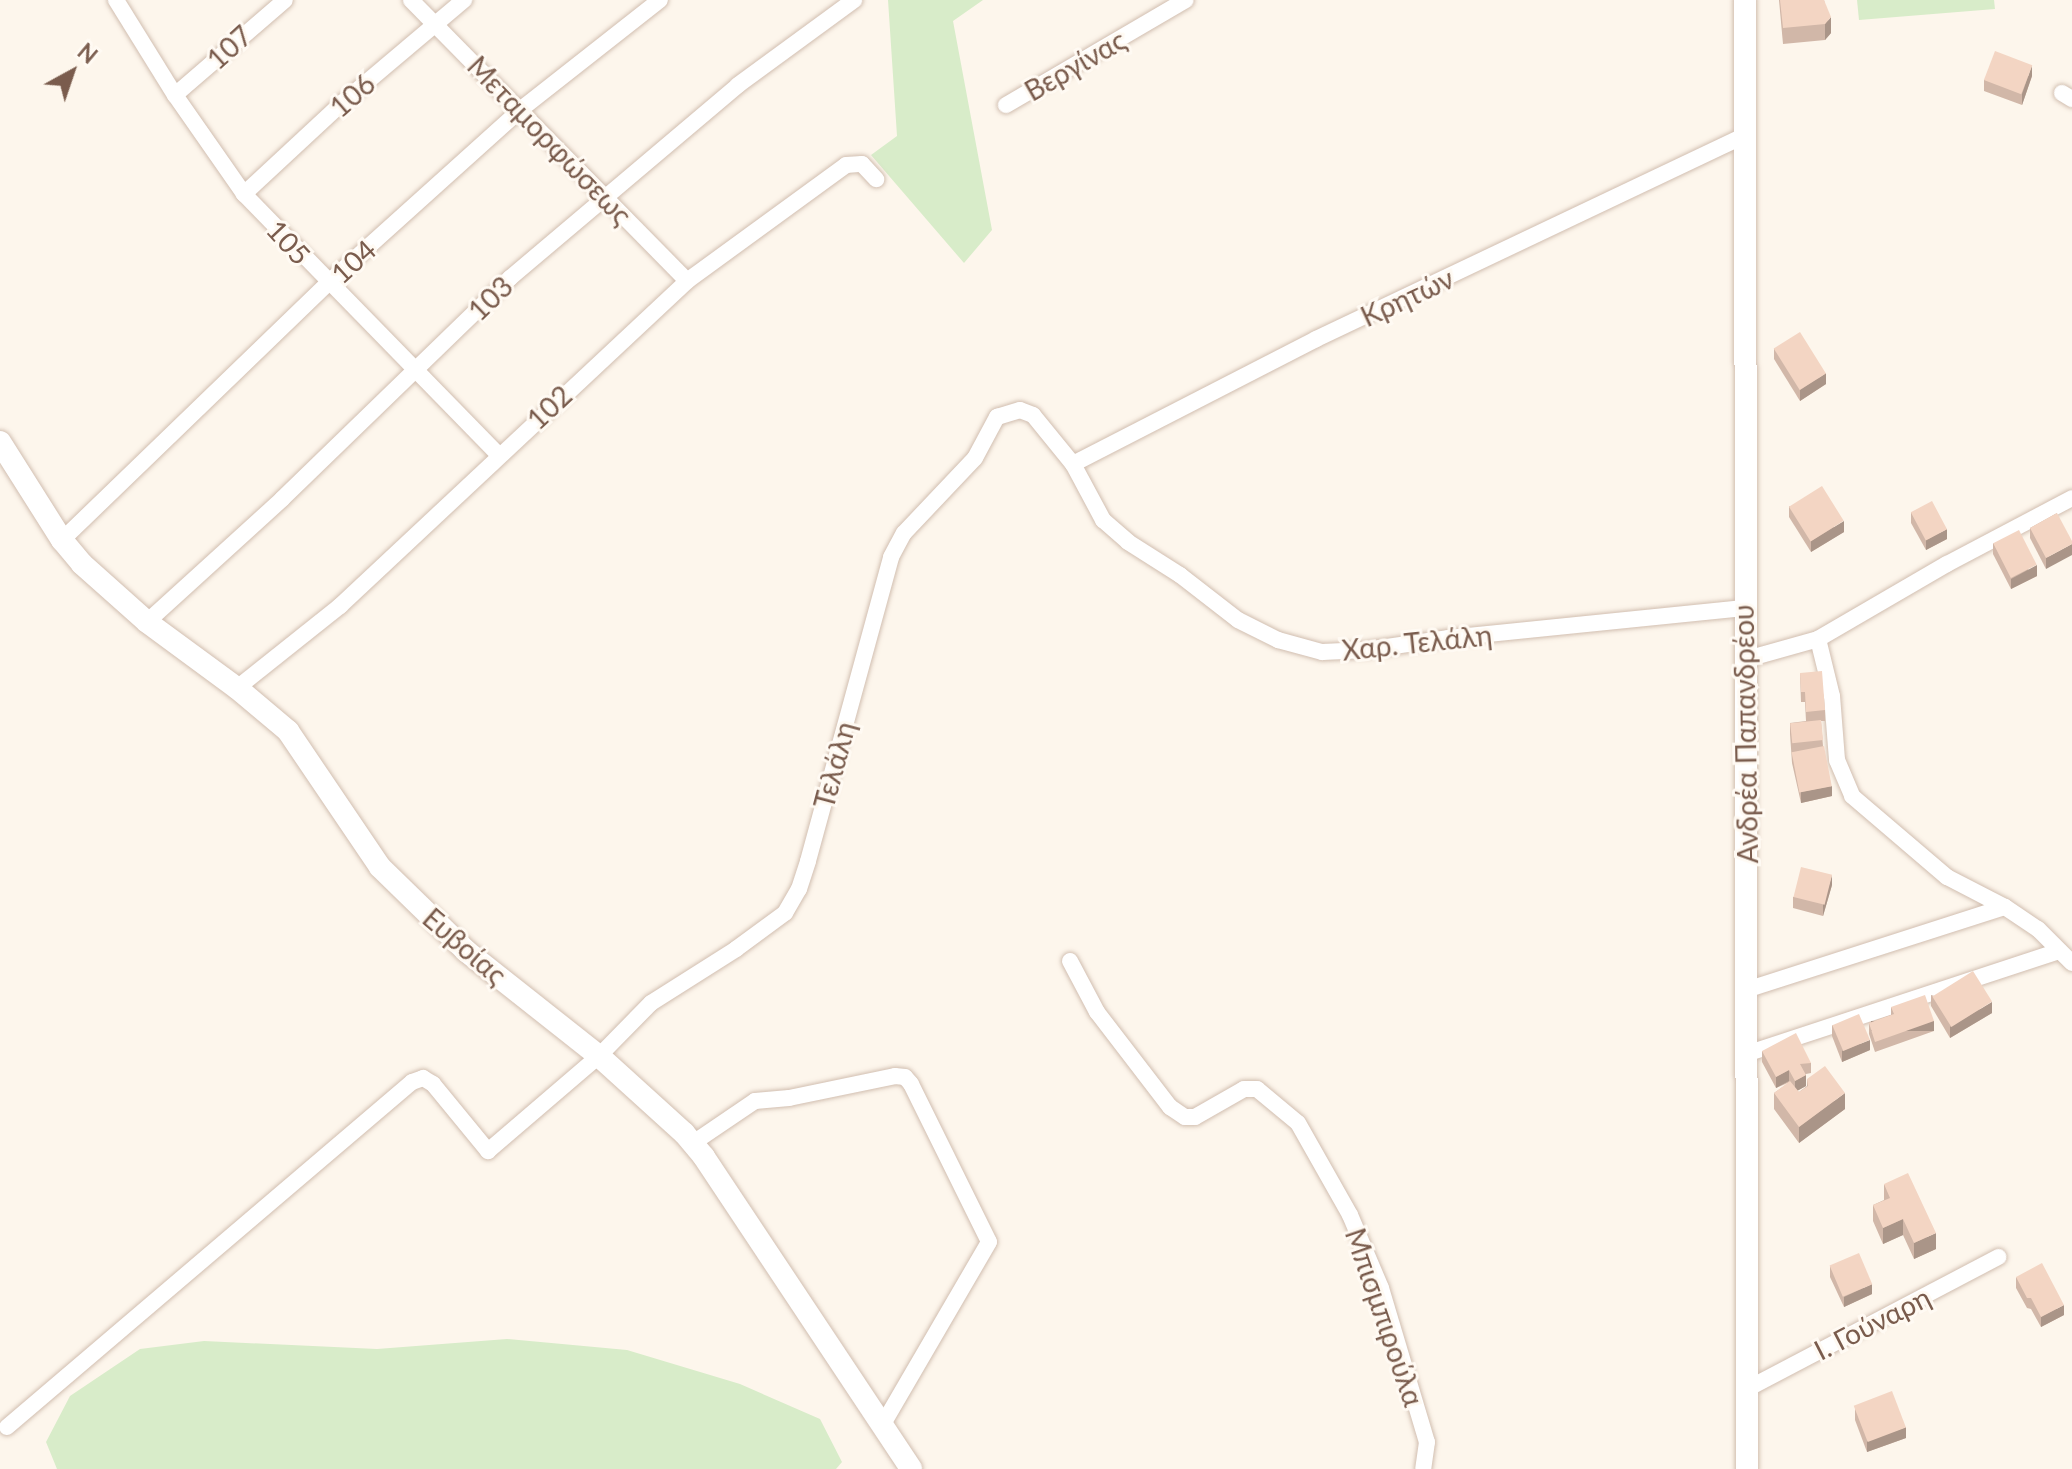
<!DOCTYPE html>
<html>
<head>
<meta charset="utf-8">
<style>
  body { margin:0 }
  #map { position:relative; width:2072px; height:1469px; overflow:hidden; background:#fdf6ec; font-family:Lato,sans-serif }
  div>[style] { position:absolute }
  .green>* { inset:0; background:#d8ecc9 }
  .roads { filter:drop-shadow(0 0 2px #d1beb0) drop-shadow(0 0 2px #d1beb0) }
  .street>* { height:16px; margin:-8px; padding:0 8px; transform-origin:8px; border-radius:8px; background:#fff }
  .secondary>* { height:22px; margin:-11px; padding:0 11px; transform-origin:11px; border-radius:11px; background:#fff }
  .wall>* { inset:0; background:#d1b7a8 }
  .shaded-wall>* { inset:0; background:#aa9588; transform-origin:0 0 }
  .building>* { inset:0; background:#f3d5c3; transform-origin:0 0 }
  span { translate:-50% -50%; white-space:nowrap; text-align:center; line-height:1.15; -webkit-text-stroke:6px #fffaf3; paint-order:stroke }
  .street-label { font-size:28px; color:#7a5c4d }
  .north { position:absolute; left:32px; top:32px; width:80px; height:80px; -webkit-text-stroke:6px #fffaf3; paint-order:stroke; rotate:40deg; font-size:22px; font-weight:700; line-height:32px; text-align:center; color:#7a5c4d }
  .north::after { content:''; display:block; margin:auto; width:28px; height:36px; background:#7a5c4d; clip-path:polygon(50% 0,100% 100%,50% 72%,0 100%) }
</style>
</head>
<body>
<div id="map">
  <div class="green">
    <div style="clip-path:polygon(888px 0,983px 0,953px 21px,992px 230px,964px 263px,871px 155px,897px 136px)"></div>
    <div style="clip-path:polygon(1857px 0,1994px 0,1995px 9px,1859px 20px)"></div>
    <div style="clip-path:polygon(507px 1339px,627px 1350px,740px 1384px,820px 1419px,842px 1462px,836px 1469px,57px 1469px,46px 1442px,70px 1396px,140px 1349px,204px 1341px,377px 1349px)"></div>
  </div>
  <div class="roads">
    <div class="street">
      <div style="left:116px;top:0;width:112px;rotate:58.2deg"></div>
      <div style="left:175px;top:95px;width:121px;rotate:55.1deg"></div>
      <div style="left:244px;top:194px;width:363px;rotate:45.7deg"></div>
      <div style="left:411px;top:0;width:394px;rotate:45.5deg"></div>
      <div style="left:2062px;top:93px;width:12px;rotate:31deg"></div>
      <div style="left:175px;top:95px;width:145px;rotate:-40.8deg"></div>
      <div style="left:1006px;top:105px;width:208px;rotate:-30.3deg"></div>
      <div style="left:244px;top:194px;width:134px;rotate:-42.9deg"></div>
      <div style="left:342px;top:103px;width:160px;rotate:-40.2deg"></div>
      <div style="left:1073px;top:464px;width:273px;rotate:-27.2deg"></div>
      <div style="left:1316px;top:339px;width:473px;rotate:-25.4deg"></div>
      <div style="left:62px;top:540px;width:370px;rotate:-44deg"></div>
      <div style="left:328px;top:283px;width:258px;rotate:-42deg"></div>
      <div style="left:520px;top:110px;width:178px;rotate:-38.2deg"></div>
      <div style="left:147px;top:622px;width:183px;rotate:-42.3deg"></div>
      <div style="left:282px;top:499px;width:318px;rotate:-44.1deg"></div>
      <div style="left:510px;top:278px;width:299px;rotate:-40.2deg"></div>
      <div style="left:738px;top:85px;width:144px;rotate:-36.2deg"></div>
      <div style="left:1818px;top:639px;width:59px;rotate:76.2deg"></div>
      <div style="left:1832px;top:696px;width:64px;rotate:85.5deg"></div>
      <div style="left:1837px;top:760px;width:39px;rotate:67deg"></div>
      <div style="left:1852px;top:796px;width:125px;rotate:40.5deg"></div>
      <div style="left:1947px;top:877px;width:65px;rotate:27.3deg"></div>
      <div style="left:2005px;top:907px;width:40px;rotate:34deg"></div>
      <div style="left:2038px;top:929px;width:48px;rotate:45deg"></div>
      <div style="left:1747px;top:659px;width:74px;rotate:-15.7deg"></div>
      <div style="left:1818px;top:639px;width:149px;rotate:-30.2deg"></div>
      <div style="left:1947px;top:564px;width:141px;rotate:-27.8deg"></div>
      <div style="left:237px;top:688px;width:132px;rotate:-38.5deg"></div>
      <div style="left:340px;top:606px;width:475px;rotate:-43.1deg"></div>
      <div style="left:687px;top:281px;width:197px;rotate:-36.1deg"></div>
      <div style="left:846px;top:165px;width:16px;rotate:-4deg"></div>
      <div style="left:862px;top:164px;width:21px;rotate:47deg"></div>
      <div style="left:1070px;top:961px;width:58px;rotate:62.1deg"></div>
      <div style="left:1097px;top:1012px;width:120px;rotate:52.5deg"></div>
      <div style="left:1170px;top:1107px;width:18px;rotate:34deg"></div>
      <div style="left:1185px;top:1117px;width:10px"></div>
      <div style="left:1195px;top:1117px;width:56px;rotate:-29.7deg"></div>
      <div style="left:1244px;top:1089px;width:13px"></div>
      <div style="left:1257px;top:1089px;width:53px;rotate:39.7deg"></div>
      <div style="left:1298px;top:1123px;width:106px;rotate:60.5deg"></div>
      <div style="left:1350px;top:1215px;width:79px;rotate:67deg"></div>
      <div style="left:1381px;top:1288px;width:161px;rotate:73.4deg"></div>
      <div style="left:1427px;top:1442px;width:27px;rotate:98deg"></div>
      <div style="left:1746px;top:990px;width:272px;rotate:-17.8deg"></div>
      <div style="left:1746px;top:1054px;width:330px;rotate:-18.2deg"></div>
      <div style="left:693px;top:1143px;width:75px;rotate:-34.1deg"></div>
      <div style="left:755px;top:1101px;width:34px;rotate:-5deg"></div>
      <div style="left:789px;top:1098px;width:108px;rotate:-11.7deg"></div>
      <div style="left:895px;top:1076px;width:10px;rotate:6deg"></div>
      <div style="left:905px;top:1077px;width:9px;rotate:49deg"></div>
      <div style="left:911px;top:1084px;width:176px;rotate:63.7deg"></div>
      <div style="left:989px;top:1242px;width:213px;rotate:120.2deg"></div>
      <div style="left:1747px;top:1389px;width:284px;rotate:-27.7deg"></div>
      <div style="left:7px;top:1427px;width:532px;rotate:-40.43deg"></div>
      <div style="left:412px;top:1082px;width:12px;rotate:-20deg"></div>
      <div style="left:423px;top:1078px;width:12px;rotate:31deg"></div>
      <div style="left:433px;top:1084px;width:87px;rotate:50.6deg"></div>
      <div style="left:488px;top:1151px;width:146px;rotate:-40.6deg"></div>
      <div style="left:599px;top:1056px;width:74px;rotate:-45.5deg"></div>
      <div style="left:651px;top:1003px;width:101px;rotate:-32.4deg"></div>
      <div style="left:736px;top:949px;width:61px;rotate:-36.3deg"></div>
      <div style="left:785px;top:913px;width:28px;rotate:-60deg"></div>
      <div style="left:799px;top:889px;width:29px;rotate:-72deg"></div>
      <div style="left:808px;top:861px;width:315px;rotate:-74.7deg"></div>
      <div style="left:891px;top:557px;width:27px;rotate:-62deg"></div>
      <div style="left:904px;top:533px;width:103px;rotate:-46.6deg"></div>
      <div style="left:975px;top:458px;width:47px;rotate:-61.8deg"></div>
      <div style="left:997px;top:417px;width:24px;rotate:-17deg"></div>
      <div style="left:1020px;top:410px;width:14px;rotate:21deg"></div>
      <div style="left:1033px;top:415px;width:63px;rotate:50.8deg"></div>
      <div style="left:1073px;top:464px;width:64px;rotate:61.8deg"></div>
      <div style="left:1103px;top:520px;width:33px;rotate:41deg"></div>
      <div style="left:1128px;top:542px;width:62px;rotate:32.4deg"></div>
      <div style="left:1180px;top:575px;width:73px;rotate:37.8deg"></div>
      <div style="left:1238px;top:620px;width:45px;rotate:26.6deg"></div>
      <div style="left:1278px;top:640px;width:46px;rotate:15.3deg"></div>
      <div style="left:1322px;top:652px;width:44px;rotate:-2.6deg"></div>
      <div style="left:1366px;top:650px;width:84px;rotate:-8.2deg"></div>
      <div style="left:1449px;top:638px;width:296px;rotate:-5.8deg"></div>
    </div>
    <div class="secondary">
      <div style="left:1745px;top:0;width:1469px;rotate:89.92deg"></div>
      <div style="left:0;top:442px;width:116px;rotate:57.7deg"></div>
      <div style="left:62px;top:540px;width:31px;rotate:50deg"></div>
      <div style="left:82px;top:564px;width:87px;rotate:41.7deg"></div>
      <div style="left:147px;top:622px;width:112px;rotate:36.3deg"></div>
      <div style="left:237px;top:688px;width:67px;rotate:40.1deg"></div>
      <div style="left:288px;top:731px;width:164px;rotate:55.9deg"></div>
      <div style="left:380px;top:867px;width:120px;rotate:44.3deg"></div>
      <div style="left:466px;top:951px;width:169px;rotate:38.3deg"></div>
      <div style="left:599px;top:1056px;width:115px;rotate:42.2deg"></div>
      <div style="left:684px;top:1133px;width:31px;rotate:50deg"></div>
      <div style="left:704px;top:1157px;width:374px;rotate:56.4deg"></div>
    </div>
  </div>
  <div class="wall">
    <div style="clip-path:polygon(1779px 0,1824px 0,1831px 33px,1825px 40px,1783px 44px)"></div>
    <div style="clip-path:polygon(2032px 76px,2022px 105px,1984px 91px,1984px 80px)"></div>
    <div style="clip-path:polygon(1774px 348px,1826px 384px,1800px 401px,1774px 359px)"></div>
    <div style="clip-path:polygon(1789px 506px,1844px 532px,1811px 552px,1789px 517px)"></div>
    <div style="clip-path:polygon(1911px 512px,1947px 539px,1926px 550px,1911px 523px)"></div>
    <div style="clip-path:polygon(2057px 513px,2046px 569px,2030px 538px,2030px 528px)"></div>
    <div style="clip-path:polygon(1993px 543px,2037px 576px,2011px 589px,1993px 554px)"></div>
    <div style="clip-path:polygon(1800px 673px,1825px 710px,1825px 721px,1821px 721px,1823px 746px,1832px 796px,1801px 803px,1792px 763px,1790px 734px,1790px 723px,1806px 721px,1805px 702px,1801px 702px)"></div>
    <div style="clip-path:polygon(1832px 885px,1823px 916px,1793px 908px,1793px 897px)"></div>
    <div style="clip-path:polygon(1931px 995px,1992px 1013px,1950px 1038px,1931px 1006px)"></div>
    <div style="clip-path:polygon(1891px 1007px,1934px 1031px,1875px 1052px,1869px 1034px,1869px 1023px,1891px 1015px)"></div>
    <div style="clip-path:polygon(1832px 1025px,1870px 1050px,1842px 1062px,1832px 1036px)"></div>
    <div style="clip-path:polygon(1762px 1051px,1811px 1063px,1811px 1073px,1806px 1074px,1806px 1086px,1797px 1091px,1799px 1092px,1807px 1086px,1807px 1079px,1845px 1109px,1799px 1143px,1774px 1109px,1774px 1093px,1790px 1082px,1776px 1088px,1762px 1062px)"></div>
    <div style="clip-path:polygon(1884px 1184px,1936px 1249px,1914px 1259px,1903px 1235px,1883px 1244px,1873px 1221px,1873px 1205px,1884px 1200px)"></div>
    <div style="clip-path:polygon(1830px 1266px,1872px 1294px,1844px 1307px,1830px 1277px)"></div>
    <div style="clip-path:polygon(2016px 1277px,2064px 1315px,2041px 1327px,2031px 1309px,2027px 1308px,2016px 1288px)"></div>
    <div style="clip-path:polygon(1855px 1409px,1906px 1438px,1867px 1452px,1855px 1420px)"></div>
  </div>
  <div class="shaded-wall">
    <div style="clip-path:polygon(1831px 17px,1831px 33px,1825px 40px,1825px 24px)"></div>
    <div style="clip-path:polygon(2032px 65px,2032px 76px,2022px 105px,2022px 94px)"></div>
    <div style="clip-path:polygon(1826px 373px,1826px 384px,1800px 401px,1800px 390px)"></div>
    <div style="clip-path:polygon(1844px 521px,1844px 532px,1811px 552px,1811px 541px)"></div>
    <div style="clip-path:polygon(1947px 529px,1947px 539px,1926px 550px,1926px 540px)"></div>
    <div style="clip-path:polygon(2072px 544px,2072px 555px,2046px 569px,2046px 558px)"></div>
    <div style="clip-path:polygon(2037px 565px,2037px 576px,2011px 589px,2011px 579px)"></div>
    <div style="clip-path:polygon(1832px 786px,1832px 796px,1801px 803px,1801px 792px)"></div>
    <div style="clip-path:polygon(1832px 875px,1832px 885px,1823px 916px,1823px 905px)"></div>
    <div style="clip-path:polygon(1992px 1002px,1992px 1013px,1950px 1038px,1950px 1027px)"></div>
    <div style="left:1934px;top:1021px;width:10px;height:63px;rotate:90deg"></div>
    <div style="clip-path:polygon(1870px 1040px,1870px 1050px,1842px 1062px,1842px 1051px)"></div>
    <div style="clip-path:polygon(1789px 1070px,1789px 1081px,1776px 1088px,1776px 1077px)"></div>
    <div style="clip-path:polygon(1806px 1075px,1806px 1086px,1795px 1092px,1795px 1081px)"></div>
    <div style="clip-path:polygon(1845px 1093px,1845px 1109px,1799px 1143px,1799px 1127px)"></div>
    <div style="clip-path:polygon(1903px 1219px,1903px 1235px,1883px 1244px,1883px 1228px)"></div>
    <div style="clip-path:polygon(1936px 1233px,1936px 1249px,1914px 1259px,1914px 1243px)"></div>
    <div style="clip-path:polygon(1872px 1284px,1872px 1294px,1844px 1307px,1844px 1297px)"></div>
    <div style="clip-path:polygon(2064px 1305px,2064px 1315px,2041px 1327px,2041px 1317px)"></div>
    <div style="clip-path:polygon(1906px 1427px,1906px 1438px,1867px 1452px,1867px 1441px)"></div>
  </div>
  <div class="building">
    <div style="clip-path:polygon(1780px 0,1824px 0,1831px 17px,1825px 24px,1783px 28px)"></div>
    <div style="left:1995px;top:51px;width:40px;height:31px;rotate:21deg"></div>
    <div style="left:1800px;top:332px;width:49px;height:31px;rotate:58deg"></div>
    <div style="left:1822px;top:486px;width:41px;height:39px;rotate:58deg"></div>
    <div style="left:1932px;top:501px;width:32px;height:24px;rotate:62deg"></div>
    <div style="clip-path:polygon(2057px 513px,2072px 541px,2072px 544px,2046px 558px,2030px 528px)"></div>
    <div style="left:2019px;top:530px;width:39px;height:29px;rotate:63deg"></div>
    <div style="clip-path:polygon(1822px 671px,1825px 710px,1806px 712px,1805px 692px,1801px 692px,1800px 673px)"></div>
    <div style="left:1821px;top:720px;width:20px;height:31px;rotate:84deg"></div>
    <div style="left:1824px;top:746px;width:41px;height:33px;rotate:79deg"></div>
    <div style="left:1801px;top:867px;width:32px;height:31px;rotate:14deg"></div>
    <div style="left:1973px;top:971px;width:36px;height:48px;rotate:58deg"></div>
    <div style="clip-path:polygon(1925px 995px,1934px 1021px,1875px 1042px,1869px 1023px,1894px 1014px,1891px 1007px)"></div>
    <div style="left:1859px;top:1014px;width:28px;height:29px;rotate:67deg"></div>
    <div style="clip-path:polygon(1796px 1033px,1811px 1063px,1800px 1064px,1806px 1075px,1795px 1081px,1789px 1070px,1776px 1077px,1762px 1051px)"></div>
    <div style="clip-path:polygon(1825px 1066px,1845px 1093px,1799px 1127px,1774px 1093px,1790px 1081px,1799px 1092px,1808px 1086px,1807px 1079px)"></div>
    <div style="clip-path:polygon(1908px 1173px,1936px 1233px,1914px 1243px,1903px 1219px,1883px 1228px,1873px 1205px,1890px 1198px,1884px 1184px)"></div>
    <div style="left:1859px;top:1253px;width:34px;height:32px;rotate:67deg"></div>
    <div style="clip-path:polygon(2042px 1263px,2064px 1305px,2041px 1317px,2031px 1298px,2027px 1298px,2016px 1277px)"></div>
    <div style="left:1892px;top:1391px;width:39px;height:41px;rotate:69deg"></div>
  </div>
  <div class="street-label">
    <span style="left:229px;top:47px;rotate:-42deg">107</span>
    <span style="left:1075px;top:65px;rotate:-30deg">Βεργίνας</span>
    <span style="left:352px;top:95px;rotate:-41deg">106</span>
    <span style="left:550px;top:140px;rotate:46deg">Μεταμορφώσεως</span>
    <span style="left:289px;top:242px;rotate:47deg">105</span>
    <span style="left:353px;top:261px;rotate:-42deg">104</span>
    <span style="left:1407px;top:297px;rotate:-25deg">Κρητών</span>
    <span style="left:490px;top:298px;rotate:-44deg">103</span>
    <span style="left:549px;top:407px;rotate:-43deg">102</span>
    <span style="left:1417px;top:642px;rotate:-6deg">Χαρ. Τελάλη</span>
    <span style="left:1745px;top:734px;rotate:-91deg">Ανδρέα Παπανδρέου</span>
    <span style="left:834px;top:765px;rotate:-75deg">Τελάλη</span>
    <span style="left:465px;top:946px;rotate:41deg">Ευβοίας</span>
    <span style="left:1385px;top:1317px;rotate:71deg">Μπισμπιρούλα</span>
    <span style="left:1872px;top:1323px;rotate:-27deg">Ι. Γούναρη</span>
  </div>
  <div class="north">N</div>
</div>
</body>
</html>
